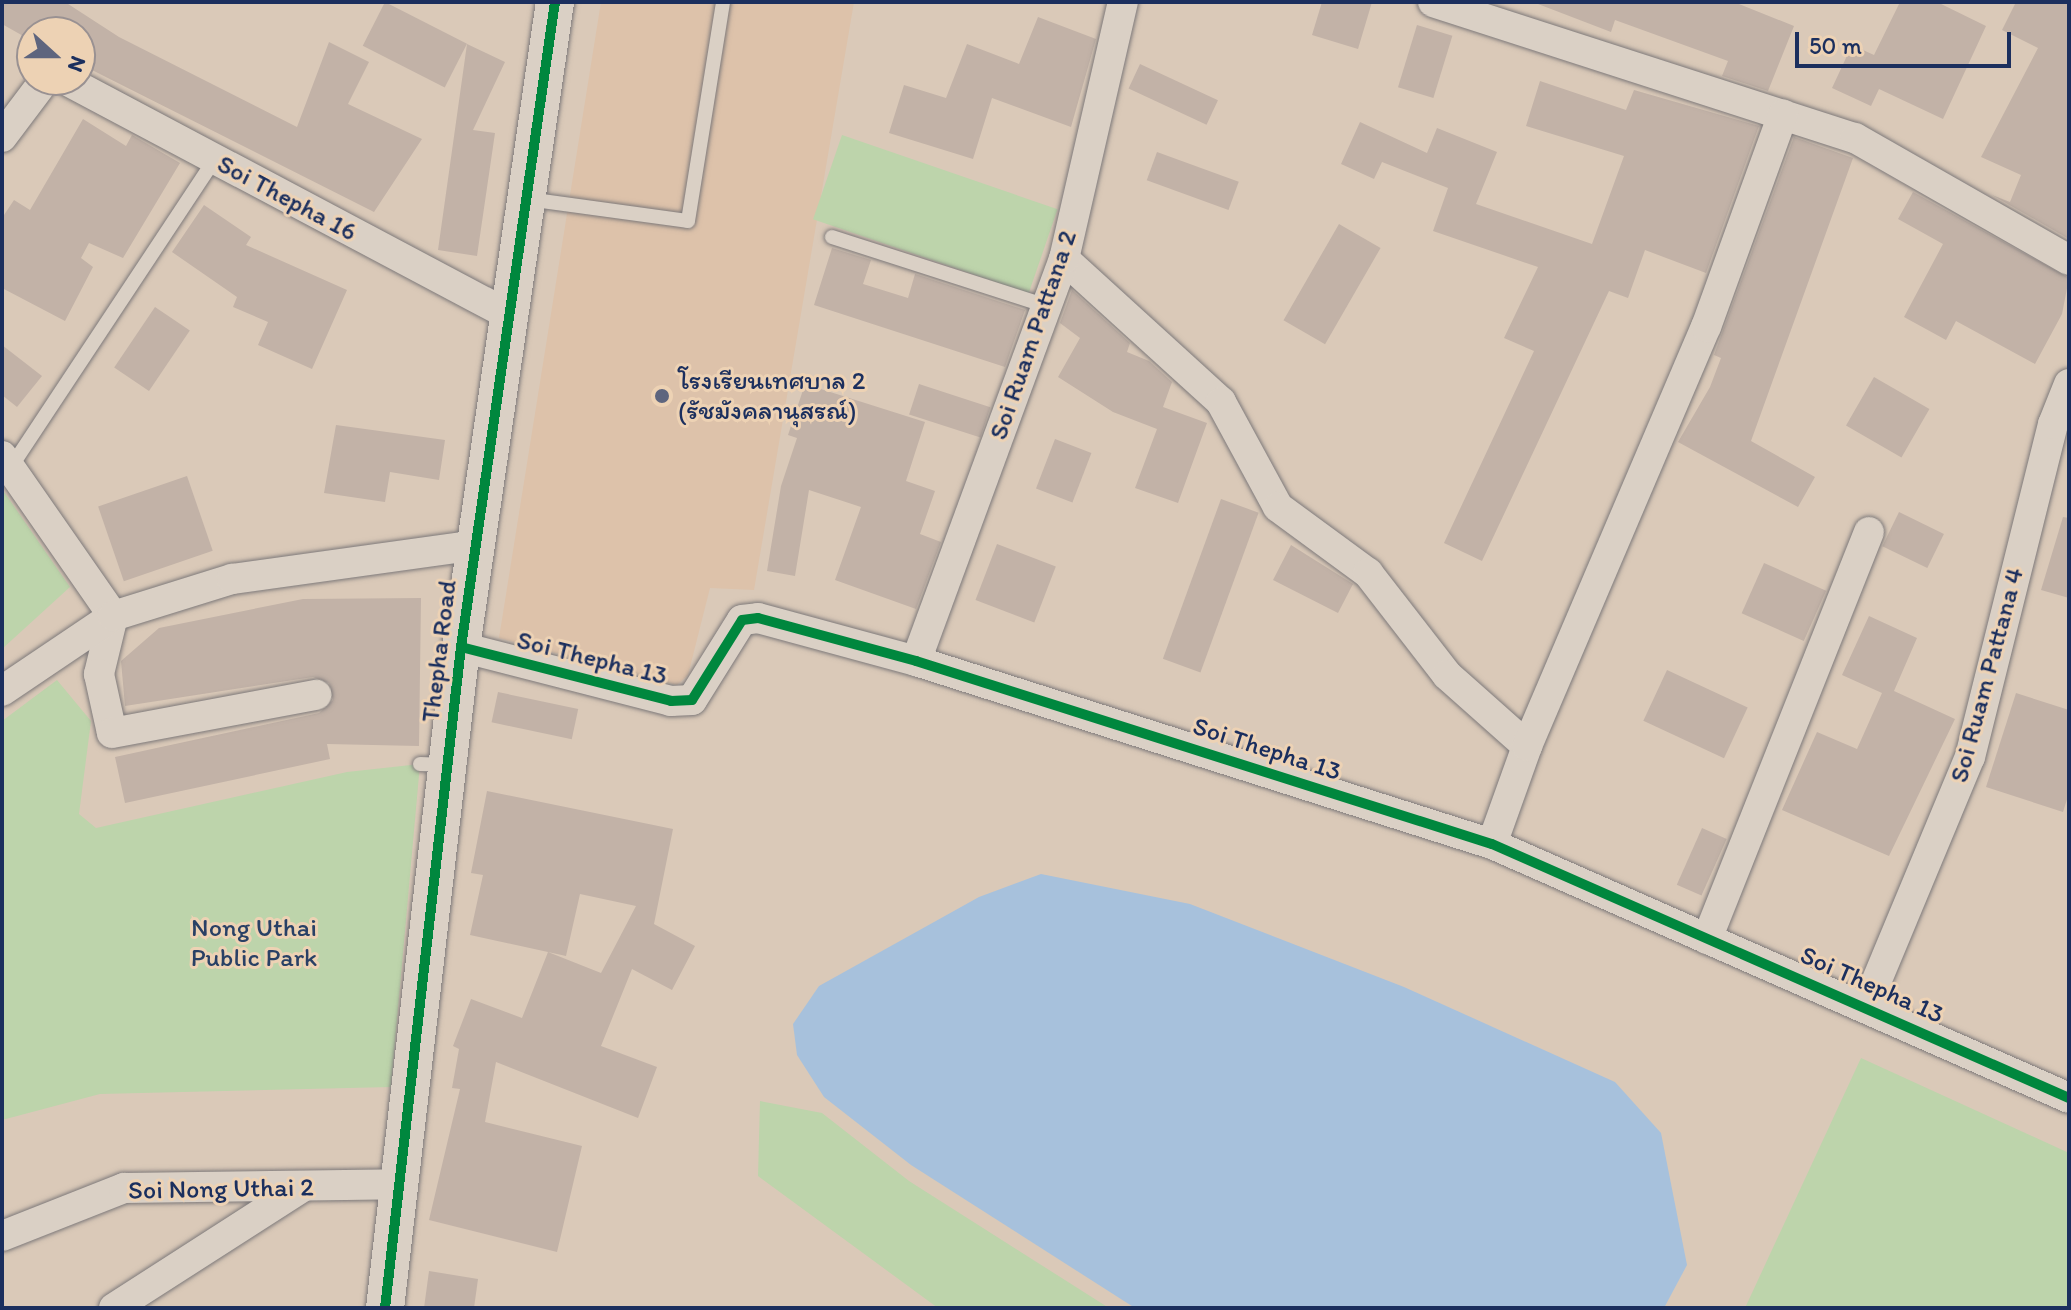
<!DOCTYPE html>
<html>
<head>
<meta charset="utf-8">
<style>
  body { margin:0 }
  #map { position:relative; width:2071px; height:1310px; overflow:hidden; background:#dac9b8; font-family:Itim,"Playpen Sans Thai",sans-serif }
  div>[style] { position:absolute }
  .built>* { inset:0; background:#ddc2aa }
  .green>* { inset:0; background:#bdd4ab; transform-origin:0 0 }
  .water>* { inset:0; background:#a7c1dc }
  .building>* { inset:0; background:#c2b2a7; transform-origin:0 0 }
  .roads { filter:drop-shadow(0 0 2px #7d797a) drop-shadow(0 0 2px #7d797a) }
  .service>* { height:14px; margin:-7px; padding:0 7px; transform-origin:7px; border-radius:7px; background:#dad0c5 }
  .minor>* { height:30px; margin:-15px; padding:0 15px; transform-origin:15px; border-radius:15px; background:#dad0c5 }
  .tertiary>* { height:38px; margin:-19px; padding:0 19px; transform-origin:19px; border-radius:19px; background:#dad0c5 }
  .cycleway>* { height:10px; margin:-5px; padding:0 5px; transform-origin:5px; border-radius:5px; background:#00873e }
  .dots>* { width:22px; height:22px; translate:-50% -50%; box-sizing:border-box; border:4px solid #edd2b4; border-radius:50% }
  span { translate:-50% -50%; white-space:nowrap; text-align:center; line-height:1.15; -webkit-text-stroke:6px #edd2b4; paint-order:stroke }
  .street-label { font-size:26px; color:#1b2f5e }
  .poi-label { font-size:26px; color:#1b2f5e }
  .left { translate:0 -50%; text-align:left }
  .park-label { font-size:26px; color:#294065 }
  .frame { position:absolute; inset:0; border:4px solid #1b2f5e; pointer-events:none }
  .north { position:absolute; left:16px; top:16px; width:80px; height:80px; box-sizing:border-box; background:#edd2b4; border:2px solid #999192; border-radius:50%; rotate:111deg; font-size:22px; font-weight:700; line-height:32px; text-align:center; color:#1b2f5e }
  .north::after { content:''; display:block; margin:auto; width:28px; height:36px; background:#5e657e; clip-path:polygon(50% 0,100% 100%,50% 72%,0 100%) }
  .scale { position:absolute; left:1795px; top:32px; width:216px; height:36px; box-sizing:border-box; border:4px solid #1b2f5e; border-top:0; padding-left:10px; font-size:24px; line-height:28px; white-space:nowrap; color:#1b2f5e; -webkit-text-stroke:6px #edd2b4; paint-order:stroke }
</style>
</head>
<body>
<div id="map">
  <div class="built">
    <div style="clip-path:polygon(601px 2px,854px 2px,754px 590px,710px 588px,688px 675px,677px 685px,499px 638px)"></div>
  </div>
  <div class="green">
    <div style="left:842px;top:135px;width:228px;height:89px;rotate:19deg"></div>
    <div style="clip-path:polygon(2px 489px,70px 587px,2px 649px)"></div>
    <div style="clip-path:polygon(57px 680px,91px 721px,79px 814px,96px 828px,347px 772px,420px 764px,391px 1087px,100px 1094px,2px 1120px,2px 721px)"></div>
    <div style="clip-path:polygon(1861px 1058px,2069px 1153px,2069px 1308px,1745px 1308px)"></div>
    <div style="clip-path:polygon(760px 1101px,822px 1113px,909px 1181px,1109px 1308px,938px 1308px,758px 1176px)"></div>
  </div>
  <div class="water">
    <div style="clip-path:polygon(1041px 874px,1190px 904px,1404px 987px,1615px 1082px,1661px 1133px,1687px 1265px,1664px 1308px,1135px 1308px,911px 1165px,824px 1097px,797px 1055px,793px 1024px,819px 986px,979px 897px)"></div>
  </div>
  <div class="building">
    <div style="clip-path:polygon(2px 2px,65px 2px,119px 37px,297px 127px,329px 42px,369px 62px,348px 104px,422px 139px,374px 212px,80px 64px,80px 32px,32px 32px,32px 41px,2px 24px)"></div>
    <div style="left:385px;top:2px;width:92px;height:49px;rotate:27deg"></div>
    <div style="clip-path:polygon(1322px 2px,1372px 2px,1358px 49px,1312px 35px)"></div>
    <div style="clip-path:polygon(1734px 2px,1794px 26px,1768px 91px,1722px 76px,1728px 61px,1615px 20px,1611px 32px,1538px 4px)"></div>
    <div style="clip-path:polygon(1900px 2px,1937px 2px,1986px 26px,1943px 119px,1879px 89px,1871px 106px,1832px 88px,1852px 45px,1874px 55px)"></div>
    <div style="clip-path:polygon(2016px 2px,2069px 2px,2069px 239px,1992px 195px,2010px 202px,2021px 175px,1981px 157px,2038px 48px,2002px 30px)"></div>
    <div style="clip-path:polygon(1038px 17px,1096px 39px,1071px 127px,992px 98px,973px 159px,889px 133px,904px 85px,946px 98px,967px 44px,1019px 64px)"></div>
    <div style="left:1417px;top:25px;width:37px;height:65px;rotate:17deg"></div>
    <div style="clip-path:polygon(467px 44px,505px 62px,473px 130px,495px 133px,477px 256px,438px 250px)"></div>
    <div style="left:1140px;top:64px;width:86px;height:27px;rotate:25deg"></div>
    <div style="clip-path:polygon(1540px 81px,1626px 110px,1634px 90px,1759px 126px,1706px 273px,1645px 250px,1628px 298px,1609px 291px,1482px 561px,1444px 543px,1534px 351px,1504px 338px,1538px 267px,1433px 231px,1448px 188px,1382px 162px,1374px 179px,1341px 164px,1360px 122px,1427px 153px,1437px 128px,1497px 152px,1476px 204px,1592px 244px,1624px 156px,1526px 126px)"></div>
    <div style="clip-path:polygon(83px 119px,126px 146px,132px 135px,180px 163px,123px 258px,89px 243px,81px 258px,93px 267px,65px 321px,2px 288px,2px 218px,14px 200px,30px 210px)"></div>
    <div style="clip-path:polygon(1794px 137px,1853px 158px,1751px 441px,1815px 477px,1798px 507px,1678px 442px,1710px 387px,1721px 358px,1714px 355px)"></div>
    <div style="left:1157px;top:152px;width:87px;height:30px;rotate:20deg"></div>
    <div style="clip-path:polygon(1913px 192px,2069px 278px,2062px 314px,2035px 364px,1956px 321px,1946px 340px,1904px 317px,1943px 244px,1898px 219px)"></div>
    <div style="clip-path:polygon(204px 205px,251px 237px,246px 245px,347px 290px,312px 369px,258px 345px,268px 322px,233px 307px,237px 297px,172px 252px)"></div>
    <div style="left:1339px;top:224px;width:48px;height:111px;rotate:30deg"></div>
    <div style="clip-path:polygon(832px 248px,871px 260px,863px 284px,908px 298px,915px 274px,1025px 310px,1005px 367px,814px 305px)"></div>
    <div style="clip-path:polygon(1072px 290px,1130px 343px,1127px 352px,1149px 361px,1172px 382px,1163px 407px,1207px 423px,1178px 503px,1135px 488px,1157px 429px,1113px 412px,1058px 377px,1080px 338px,1060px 323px)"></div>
    <div style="left:155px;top:307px;width:42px;height:73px;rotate:34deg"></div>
    <div style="clip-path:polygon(2px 345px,42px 376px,17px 407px,2px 395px)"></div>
    <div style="left:1874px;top:377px;width:64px;height:56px;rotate:30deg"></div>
    <div style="clip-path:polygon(805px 384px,925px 422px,906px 481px,935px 491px,920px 534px,941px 542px,916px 609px,835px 580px,861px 507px,809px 490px,795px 576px,767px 571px,781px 486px,797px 438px,788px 435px)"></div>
    <div style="left:919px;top:384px;width:75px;height:32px;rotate:18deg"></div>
    <div style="clip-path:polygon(336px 425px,445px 440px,439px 480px,390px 472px,385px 502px,324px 493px)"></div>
    <div style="left:1055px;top:439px;width:39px;height:53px;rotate:21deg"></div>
    <div style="left:187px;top:476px;width:79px;height:94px;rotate:71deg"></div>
    <div style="left:1221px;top:499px;width:40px;height:170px;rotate:20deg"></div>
    <div style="left:1899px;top:512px;width:50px;height:38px;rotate:26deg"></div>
    <div style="clip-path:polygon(2063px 517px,2069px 518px,2069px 598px,2041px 590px)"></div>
    <div style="left:997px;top:544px;width:63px;height:60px;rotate:21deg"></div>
    <div style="clip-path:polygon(1291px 545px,1353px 584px,1338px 613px,1273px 580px)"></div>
    <div style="left:1764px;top:563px;width:68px;height:55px;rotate:24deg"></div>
    <div style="clip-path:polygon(421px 598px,419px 746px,327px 744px,330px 759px,125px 803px,115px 757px,319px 713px,333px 700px,329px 683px,313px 677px,125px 706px,121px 661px,159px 628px,303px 599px)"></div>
    <div style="clip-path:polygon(1869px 616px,1917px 638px,1894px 691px,1955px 719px,1889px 856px,1782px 810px,1817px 732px,1857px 749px,1882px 693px,1842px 675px)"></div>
    <div style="left:1667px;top:670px;width:89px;height:56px;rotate:25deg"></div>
    <div style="left:498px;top:692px;width:82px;height:31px;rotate:12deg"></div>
    <div style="clip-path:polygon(2016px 693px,2069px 710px,2069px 793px,2063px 812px,1986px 787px)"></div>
    <div style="clip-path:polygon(evenodd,487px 791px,673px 829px,654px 924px,695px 946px,672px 990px,632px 969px,601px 1046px,657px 1067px,638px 1118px,496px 1062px,485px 1122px,582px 1146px,557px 1252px,429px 1220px,460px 1089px,452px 1088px,459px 1049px,453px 1046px,471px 999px,522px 1018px,548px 952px,470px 935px,483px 875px,471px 873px,487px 791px,580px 894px,636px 906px,601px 973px,548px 952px,566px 956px,580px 894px)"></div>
    <div style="left:1702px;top:828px;width:27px;height:62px;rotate:24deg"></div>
    <div style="clip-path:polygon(429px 1271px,478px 1279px,474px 1308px,424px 1308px)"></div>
  </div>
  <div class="roads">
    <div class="service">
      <div style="left:527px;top:199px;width:162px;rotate:7.8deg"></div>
      <div style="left:688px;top:221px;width:222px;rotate:-80.9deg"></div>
      <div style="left:832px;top:237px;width:226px;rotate:17.8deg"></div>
      <div style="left:11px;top:467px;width:368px;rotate:-56.5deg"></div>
      <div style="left:420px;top:764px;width:27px;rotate:2deg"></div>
    </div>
    <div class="minor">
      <div style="left:1433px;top:2px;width:443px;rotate:17.9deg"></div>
      <div style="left:1855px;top:138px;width:246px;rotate:29.7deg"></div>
      <div style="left:66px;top:80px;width:501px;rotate:27.94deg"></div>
      <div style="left:2px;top:137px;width:71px;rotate:-53deg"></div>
      <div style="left:1064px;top:259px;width:212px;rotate:42.3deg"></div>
      <div style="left:1221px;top:402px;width:119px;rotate:61.5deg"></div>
      <div style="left:1278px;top:507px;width:112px;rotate:36.3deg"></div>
      <div style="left:1368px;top:573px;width:129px;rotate:52.2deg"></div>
      <div style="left:1447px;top:675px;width:107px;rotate:41.6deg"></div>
      <div style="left:2px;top:456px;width:195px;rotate:55.2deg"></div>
      <div style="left:113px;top:616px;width:60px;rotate:103.6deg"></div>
      <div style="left:99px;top:674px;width:60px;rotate:77.6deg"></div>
      <div style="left:112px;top:733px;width:208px;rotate:-10.6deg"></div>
      <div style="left:461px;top:647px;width:217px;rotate:14.4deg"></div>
      <div style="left:671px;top:701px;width:21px;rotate:-3deg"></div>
      <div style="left:692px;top:700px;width:94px;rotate:-58deg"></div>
      <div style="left:742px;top:620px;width:16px;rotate:-7deg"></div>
      <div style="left:758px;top:618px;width:164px;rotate:15.2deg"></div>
      <div style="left:916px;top:661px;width:604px;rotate:17.63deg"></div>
      <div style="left:1492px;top:844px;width:630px;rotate:23.76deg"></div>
      <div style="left:916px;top:661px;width:428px;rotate:-69.8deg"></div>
      <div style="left:1064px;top:259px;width:264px;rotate:-77.1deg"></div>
      <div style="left:2px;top:691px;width:134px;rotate:-34deg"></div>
      <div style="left:113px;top:616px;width:125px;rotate:-17.3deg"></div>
      <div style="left:232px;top:579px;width:246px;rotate:-7.9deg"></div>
      <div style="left:1492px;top:844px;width:104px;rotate:-70.3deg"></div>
      <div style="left:1527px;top:746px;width:456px;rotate:-66.9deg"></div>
      <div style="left:1706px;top:327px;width:226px;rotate:-70.1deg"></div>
      <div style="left:1707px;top:939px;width:438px;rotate:-68.3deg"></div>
      <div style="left:1867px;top:1004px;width:268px;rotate:-67.4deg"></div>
      <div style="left:1970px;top:757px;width:343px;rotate:-76deg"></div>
      <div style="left:2053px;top:424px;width:43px;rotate:-68.2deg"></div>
      <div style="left:2px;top:1236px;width:131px;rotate:-21.5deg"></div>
      <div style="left:124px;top:1188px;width:276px;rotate:-0.8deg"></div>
      <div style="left:114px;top:1308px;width:226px;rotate:-32.7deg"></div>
    </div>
    <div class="tertiary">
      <div style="left:385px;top:1308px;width:665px;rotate:-83.44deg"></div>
      <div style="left:461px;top:647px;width:652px;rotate:-81.71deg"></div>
    </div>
  </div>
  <div class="cycleway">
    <div style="left:461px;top:647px;width:217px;rotate:14.4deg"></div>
    <div style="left:671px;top:701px;width:21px;rotate:-3deg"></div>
    <div style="left:692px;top:700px;width:94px;rotate:-58deg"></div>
    <div style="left:742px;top:620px;width:16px;rotate:-7deg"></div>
    <div style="left:758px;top:618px;width:164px;rotate:15.2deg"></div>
    <div style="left:916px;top:661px;width:604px;rotate:17.63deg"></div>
    <div style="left:1492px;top:844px;width:630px;rotate:23.76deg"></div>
    <div style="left:385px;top:1308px;width:665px;rotate:-83.44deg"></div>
    <div style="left:461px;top:647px;width:652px;rotate:-81.71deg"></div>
  </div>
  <div class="dots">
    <div style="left:662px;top:396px;background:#5e657e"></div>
  </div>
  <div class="street-label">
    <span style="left:287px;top:198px;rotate:28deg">Soi Thepha 16</span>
    <span style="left:1033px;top:335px;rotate:-71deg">Soi Ruam Pattana 2</span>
    <span style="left:439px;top:651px;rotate:-83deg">Thepha Road</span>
    <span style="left:592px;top:658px;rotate:14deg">Soi Thepha 13</span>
    <span style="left:1987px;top:675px;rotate:-75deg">Soi Ruam Pattana 4</span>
    <span style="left:1267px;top:749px;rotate:18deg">Soi Thepha 13</span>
    <span style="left:1872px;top:985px;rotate:24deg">Soi Thepha 13</span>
    <span style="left:221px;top:1189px;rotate:-1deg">Soi Nong Uthai 2</span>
  </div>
  <div class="poi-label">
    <span class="left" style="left:678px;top:396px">โรงเรียนเทศบาล 2<br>(รัชมังคลานุสรณ์)</span>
  </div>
  <div class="park-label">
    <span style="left:254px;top:943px">Nong Uthai<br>Public Park</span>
  </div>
  <div class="frame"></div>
  <div class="north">N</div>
  <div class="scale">50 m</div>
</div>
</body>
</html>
